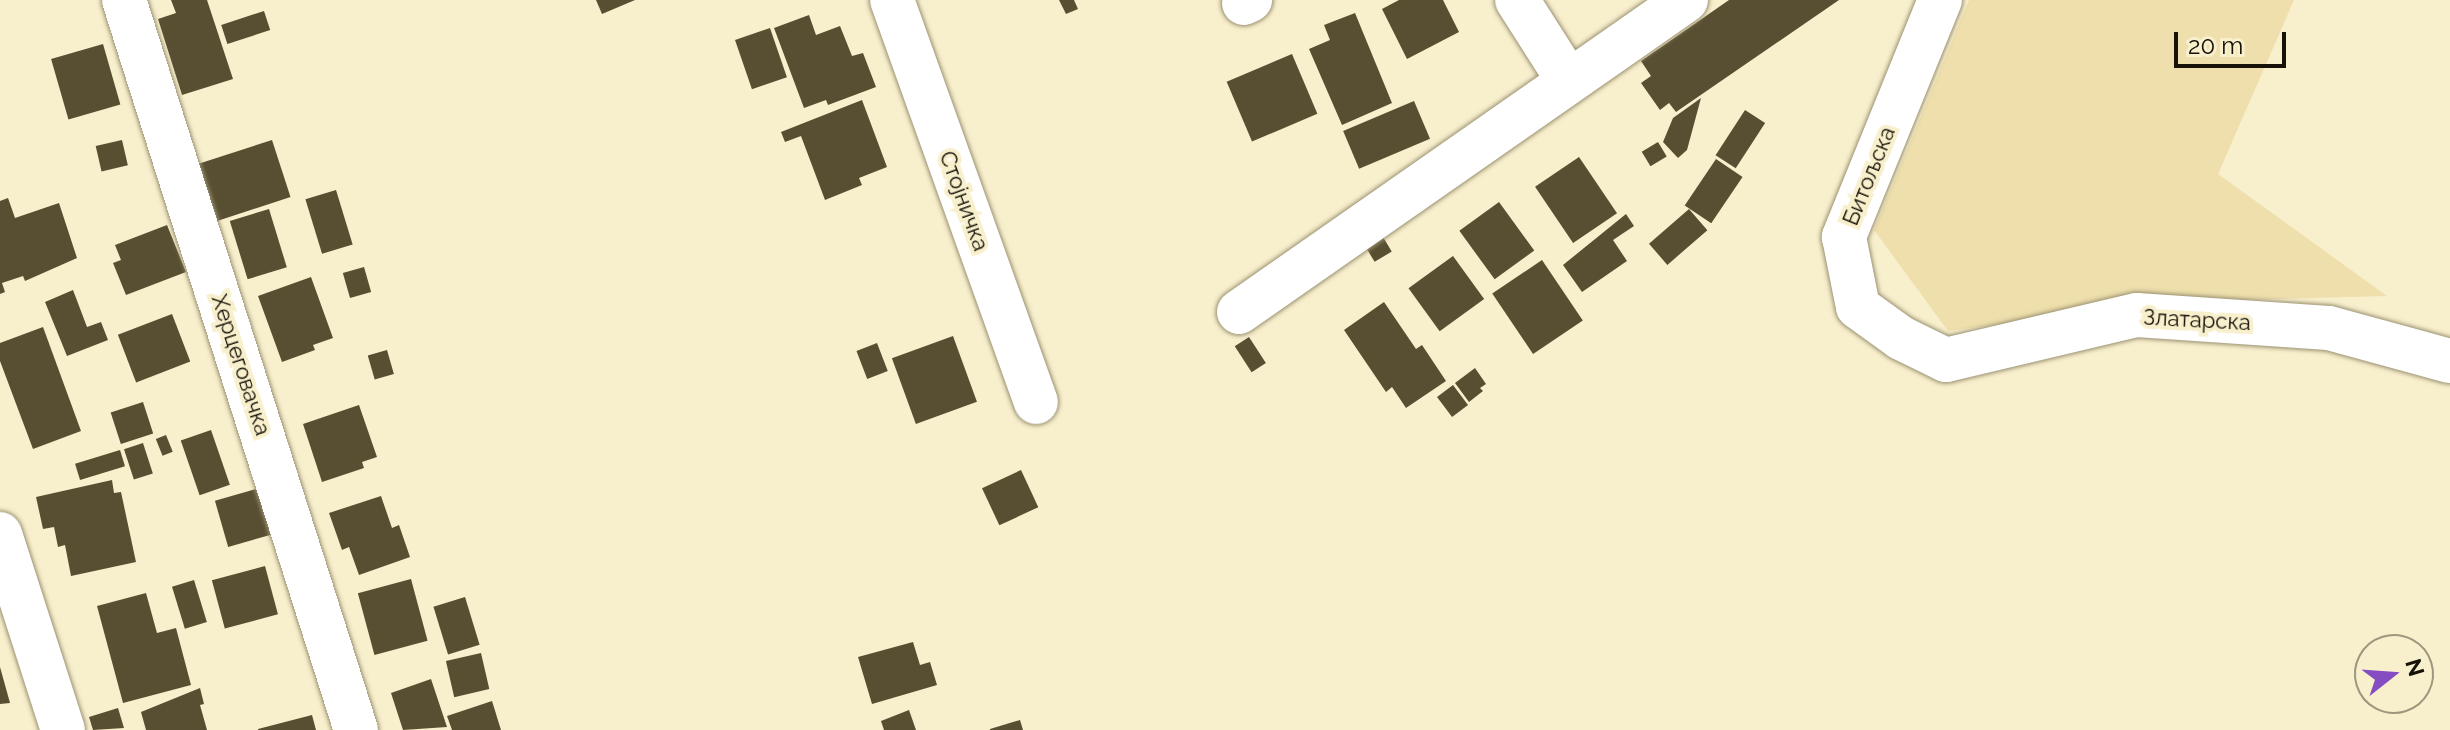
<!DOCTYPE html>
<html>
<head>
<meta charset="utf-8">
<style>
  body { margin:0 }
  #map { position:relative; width:2450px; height:730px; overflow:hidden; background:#f8efcd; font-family:Raleway,sans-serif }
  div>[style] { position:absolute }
  .green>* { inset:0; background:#eedfac }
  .building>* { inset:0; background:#584f32; transform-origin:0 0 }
  .roads { filter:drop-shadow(0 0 2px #9b9272) drop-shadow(0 0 2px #9b9272) }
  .street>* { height:44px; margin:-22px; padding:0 22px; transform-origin:22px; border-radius:22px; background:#fff }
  span { translate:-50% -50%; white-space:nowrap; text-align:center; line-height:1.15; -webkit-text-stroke:8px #f8efcd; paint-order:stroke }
  .street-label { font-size:22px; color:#161207 }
  .north { position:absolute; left:2354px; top:634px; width:80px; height:80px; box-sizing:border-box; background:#f8efcd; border:2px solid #9e977e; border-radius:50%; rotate:73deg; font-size:22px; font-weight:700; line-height:32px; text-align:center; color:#161207 }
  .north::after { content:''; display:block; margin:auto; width:28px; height:36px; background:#864cc2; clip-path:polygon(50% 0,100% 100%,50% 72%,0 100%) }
  .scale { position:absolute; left:2174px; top:32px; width:112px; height:36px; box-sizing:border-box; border:4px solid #161207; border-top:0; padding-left:10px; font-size:24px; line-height:28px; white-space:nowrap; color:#161207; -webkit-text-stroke:6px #f8efcd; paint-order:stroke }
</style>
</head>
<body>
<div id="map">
  <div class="green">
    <div style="clip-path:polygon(1969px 0,2294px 0,2218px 174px,2387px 296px,2163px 302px,1948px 331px,1874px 230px)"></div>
  </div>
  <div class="building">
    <div style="clip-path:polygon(171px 0,207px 0,233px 79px,182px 95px,158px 19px,176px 13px)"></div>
    <div style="clip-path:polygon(596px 0,635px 0,602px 14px)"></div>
    <div style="clip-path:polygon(1059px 0,1074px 0,1078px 9px,1066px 14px)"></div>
    <div style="clip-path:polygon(1399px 0,1443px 0,1459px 32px,1407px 59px,1382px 9px)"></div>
    <div style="clip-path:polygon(1729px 0,1839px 0,1676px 112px,1669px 103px,1660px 110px,1641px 83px,1651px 76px,1641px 61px)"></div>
    <div style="left:264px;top:11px;width:20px;height:45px;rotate:72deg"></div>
    <div style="clip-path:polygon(1355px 13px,1392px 103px,1342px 125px,1309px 49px,1330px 40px,1324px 25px)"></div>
    <div style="clip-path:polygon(809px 15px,816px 35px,840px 26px,852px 56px,863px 53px,876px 87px,828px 105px,826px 100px,804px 108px,774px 28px)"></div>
    <div style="left:770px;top:28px;width:52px;height:37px;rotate:71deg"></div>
    <div style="left:103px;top:44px;width:63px;height:54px;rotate:74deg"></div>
    <div style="left:1292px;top:54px;width:65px;height:71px;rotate:67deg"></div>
    <div style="clip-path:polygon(1701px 98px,1687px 150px,1678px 158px,1663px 142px,1673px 118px)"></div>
    <div style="clip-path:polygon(862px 100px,887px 167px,859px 178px,862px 185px,825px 200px,801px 136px,785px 142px,781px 132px)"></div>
    <div style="left:1414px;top:101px;width:41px;height:77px;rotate:67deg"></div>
    <div style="left:1745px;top:110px;width:24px;height:54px;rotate:33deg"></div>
    <div style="left:122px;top:140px;width:26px;height:27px;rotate:77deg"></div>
    <div style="left:272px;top:140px;width:60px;height:78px;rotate:72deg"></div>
    <div style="left:1658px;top:142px;width:17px;height:19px;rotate:59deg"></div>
    <div style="left:1579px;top:157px;width:68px;height:53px;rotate:56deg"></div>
    <div style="left:1716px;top:159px;width:32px;height:56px;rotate:34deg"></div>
    <div style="left:336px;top:190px;width:57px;height:32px;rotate:73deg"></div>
    <div style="clip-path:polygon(8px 198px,15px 218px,59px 203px,77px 258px,25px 281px,23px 276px,2px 283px,5px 292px,0 294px,0 201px)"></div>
    <div style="left:1499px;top:202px;width:60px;height:49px;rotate:54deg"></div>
    <div style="left:269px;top:209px;width:61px;height:41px;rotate:73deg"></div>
    <div style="left:1689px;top:209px;width:28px;height:53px;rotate:49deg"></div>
    <div style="clip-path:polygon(1626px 214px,1634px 226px,1613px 240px,1627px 261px,1582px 292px,1563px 265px)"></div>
    <div style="clip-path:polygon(167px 225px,186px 272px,126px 295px,113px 263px,121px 260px,115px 245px)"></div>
    <div style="left:1383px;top:237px;width:17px;height:20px;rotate:59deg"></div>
    <div style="left:1453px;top:256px;width:53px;height:55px;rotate:54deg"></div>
    <div style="left:1542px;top:260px;width:73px;height:60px;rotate:56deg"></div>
    <div style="left:364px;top:267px;width:26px;height:22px;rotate:74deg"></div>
    <div style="clip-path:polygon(311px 277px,333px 338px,313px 345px,315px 350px,282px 362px,258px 296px)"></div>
    <div style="clip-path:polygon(73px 290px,87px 327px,101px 322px,108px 340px,67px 356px,45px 302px)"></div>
    <div style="clip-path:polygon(1384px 302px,1416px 349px,1422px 345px,1446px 381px,1406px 408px,1392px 387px,1386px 392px,1344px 330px)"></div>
    <div style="left:172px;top:314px;width:51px;height:58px;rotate:69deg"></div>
    <div style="clip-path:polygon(43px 327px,81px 431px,33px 449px,0 361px,0 343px)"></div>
    <div style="left:953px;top:336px;width:70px;height:65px;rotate:70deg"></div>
    <div style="left:1249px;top:337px;width:31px;height:17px;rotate:57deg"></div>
    <div style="left:877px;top:343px;width:30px;height:22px;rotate:69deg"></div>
    <div style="left:387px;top:350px;width:25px;height:20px;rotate:74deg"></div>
    <div style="clip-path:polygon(1475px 368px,1486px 384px,1480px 388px,1483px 391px,1469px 402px,1455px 383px)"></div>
    <div style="left:1453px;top:385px;width:25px;height:20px;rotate:53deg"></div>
    <div style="left:143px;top:402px;width:33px;height:34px;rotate:72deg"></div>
    <div style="clip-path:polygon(359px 405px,377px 457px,362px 462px,364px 468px,322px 482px,303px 424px)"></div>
    <div style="left:211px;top:430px;width:58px;height:32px;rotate:71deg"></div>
    <div style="left:166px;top:435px;width:18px;height:11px;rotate:68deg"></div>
    <div style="left:143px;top:443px;width:32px;height:20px;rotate:72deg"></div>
    <div style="left:120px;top:450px;width:17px;height:47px;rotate:73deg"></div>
    <div style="left:1021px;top:470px;width:41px;height:43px;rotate:65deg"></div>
    <div style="clip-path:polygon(112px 480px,114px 493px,121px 492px,136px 562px,71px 576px,65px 545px,58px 547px,54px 527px,43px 529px,36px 497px)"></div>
    <div style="left:263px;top:487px;width:48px;height:50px;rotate:74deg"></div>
    <div style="clip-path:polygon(381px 496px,392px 528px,399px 525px,410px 557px,359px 575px,349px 547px,342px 550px,329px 513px)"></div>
    <div style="left:265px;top:566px;width:50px;height:55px;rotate:75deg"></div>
    <div style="left:411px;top:579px;width:64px;height:55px;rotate:75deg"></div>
    <div style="left:194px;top:580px;width:44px;height:23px;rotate:73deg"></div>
    <div style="clip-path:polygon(146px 593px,157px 633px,176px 628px,191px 685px,123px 703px,97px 606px)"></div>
    <div style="left:465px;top:597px;width:50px;height:33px;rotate:73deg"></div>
    <div style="clip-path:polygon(913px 642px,920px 665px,930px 662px,937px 685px,872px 704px,858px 657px)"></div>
    <div style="left:481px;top:653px;width:37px;height:36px;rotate:77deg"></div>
    <div style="clip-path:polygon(0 667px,10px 703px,0 704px)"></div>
    <div style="clip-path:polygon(431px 679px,447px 727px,403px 730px,391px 693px)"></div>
    <div style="clip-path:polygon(200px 688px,204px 704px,200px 705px,207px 730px,146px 730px,141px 712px)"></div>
    <div style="clip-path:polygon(492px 701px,501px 730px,452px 730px,447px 716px)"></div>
    <div style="clip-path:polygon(118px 708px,124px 728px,93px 730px,89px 717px)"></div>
    <div style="clip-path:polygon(909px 710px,916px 730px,884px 730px,881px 721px)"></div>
    <div style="clip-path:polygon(312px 715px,316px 730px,258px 730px,258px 729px)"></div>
    <div style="clip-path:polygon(1020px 720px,1023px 730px,990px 730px,990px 729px)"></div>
  </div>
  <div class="roads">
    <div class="street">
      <div style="left:124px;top:0;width:766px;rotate:72.37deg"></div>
      <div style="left:892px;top:0;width:427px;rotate:70.3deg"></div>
      <div style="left:1517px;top:0;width:95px;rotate:57.5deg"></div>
      <div style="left:1940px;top:0;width:256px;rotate:112.1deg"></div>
      <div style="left:1844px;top:237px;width:71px;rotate:78.7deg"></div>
      <div style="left:1858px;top:307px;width:53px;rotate:35.8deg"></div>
      <div style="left:1901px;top:338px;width:50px;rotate:26.1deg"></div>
      <div style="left:1946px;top:360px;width:196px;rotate:-13.3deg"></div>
      <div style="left:2137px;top:315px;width:192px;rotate:3.9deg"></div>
      <div style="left:2329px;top:328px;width:125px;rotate:15.3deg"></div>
      <div style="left:1244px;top:3px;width:7px;rotate:-27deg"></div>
      <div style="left:1239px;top:312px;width:545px;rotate:-34.91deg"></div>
      <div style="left:0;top:534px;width:206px;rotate:72.2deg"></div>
    </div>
  </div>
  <div class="street-label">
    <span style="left:1869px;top:176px;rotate:-68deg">Битољска</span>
    <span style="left:964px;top:201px;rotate:70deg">Стојничка</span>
    <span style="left:2197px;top:320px;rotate:3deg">Златарска</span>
    <span style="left:241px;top:365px;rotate:72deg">Херцеговачка</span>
  </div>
  <div class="north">N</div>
  <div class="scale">20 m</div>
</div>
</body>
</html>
